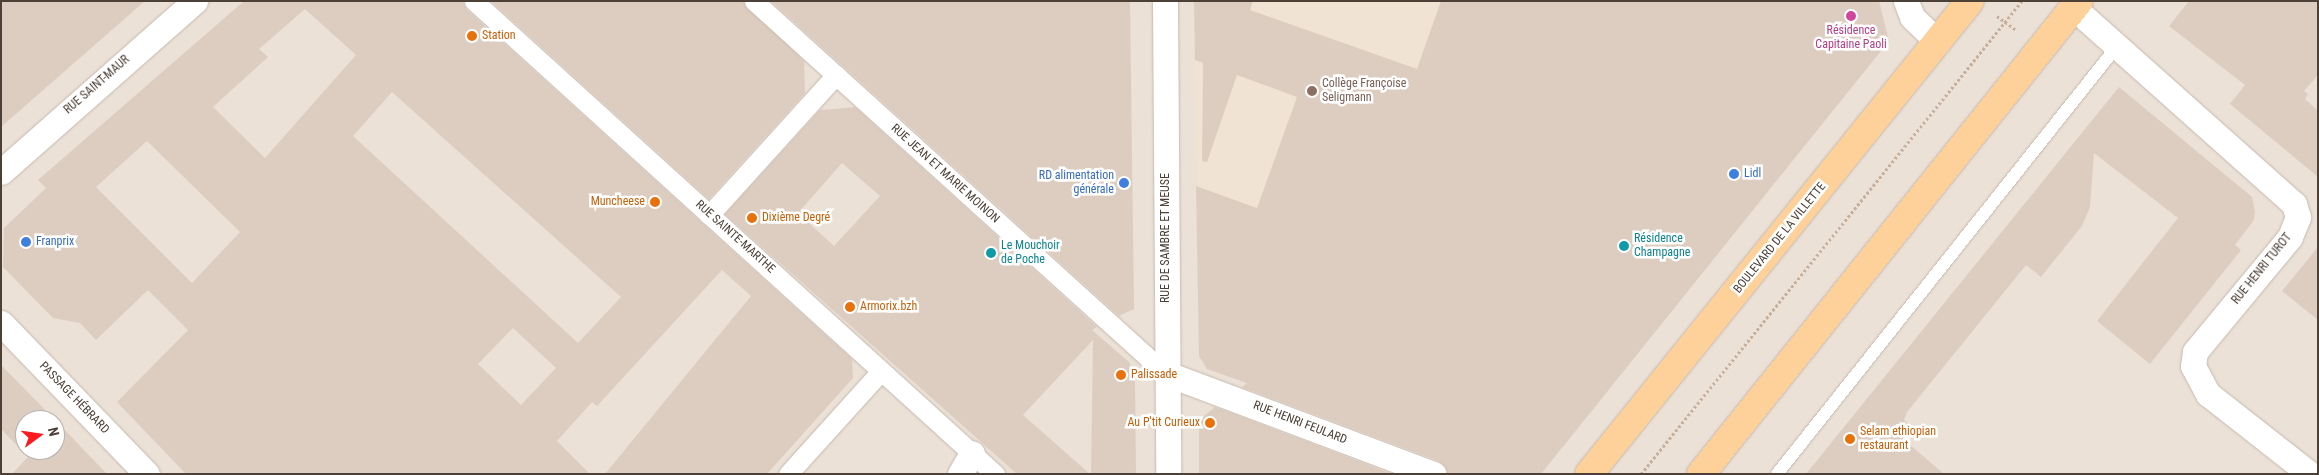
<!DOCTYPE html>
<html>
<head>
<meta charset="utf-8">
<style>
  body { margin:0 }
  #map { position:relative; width:2319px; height:475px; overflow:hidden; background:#f6f0ea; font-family:"Roboto Condensed",sans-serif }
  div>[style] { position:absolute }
  .residential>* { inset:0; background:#ebe1d7 }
  .education>* { inset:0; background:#f1e3d3 }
  .building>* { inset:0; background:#ddcdc1 }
  .path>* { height:3px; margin-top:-1.5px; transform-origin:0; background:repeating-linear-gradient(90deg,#c7af9b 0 2.5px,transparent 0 5px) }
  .roads { filter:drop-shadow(0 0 1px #c6b9ae) drop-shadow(0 0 1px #c6b9ae) }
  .service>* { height:12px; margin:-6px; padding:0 6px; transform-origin:6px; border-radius:6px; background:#fff }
  .pedestrian>* { height:19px; margin:-9.5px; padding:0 9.5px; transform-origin:9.5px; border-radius:9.5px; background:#fff }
  .minor>* { height:25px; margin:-12.5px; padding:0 12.5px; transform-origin:12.5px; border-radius:12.5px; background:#fff }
  .primary>* { height:28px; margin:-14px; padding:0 14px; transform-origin:14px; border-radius:14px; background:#ffd19a }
  .dots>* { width:14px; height:14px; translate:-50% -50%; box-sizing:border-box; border:2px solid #fff; border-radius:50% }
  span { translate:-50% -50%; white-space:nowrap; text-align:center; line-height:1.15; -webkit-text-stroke:5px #fff; paint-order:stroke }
  .hotel-label { font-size:12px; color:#b23c85 }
  .food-label { font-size:12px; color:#c56008 }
  .left { translate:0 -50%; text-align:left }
  .right { translate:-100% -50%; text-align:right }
  .education-label { font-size:12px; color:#785e54 }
  .street-label { font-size:12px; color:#4c4037 }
  .shop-label { font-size:12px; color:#366cbe }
  .culture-label { font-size:12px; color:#0d838f }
  .frame { position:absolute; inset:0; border:2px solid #4c4037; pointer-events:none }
  .north { position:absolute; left:15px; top:410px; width:50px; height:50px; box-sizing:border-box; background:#fff; border:1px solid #b7b3af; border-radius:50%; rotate:76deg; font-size:14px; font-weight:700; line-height:20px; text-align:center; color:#4c4037 }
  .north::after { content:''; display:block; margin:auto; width:18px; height:22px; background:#ff181e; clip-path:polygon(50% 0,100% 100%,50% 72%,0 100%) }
</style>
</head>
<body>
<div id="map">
  <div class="residential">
    <div style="clip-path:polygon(evenodd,1px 1px,2318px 1px,2318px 474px,1px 474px,1px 1px,25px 420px,55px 420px,55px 450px,25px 450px,25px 420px)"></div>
  </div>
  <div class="education">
    <div style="clip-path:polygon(1194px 1px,1462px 1px,1406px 155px,1198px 240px)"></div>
  </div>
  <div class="building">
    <div style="clip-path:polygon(1px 1px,145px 1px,1px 127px)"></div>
    <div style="clip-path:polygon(evenodd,244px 1px,463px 1px,466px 9px,852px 359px,853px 378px,767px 474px,605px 474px,751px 296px,722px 270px,597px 406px,592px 402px,557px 441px,590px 474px,186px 474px,117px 402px,188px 330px,148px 290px,96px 340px,80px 323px,53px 318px,3px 267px,4px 228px,46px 188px,38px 180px,244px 1px,305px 9px,356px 55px,265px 158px,213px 107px,268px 57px,259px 49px,305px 9px,244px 1px,392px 92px,621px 297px,578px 343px,353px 136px,392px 92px,244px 1px,147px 141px,240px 232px,192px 283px,96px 187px,147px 141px,244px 1px,513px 328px,556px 368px,521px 405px,478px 364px,513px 328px)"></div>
    <div style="clip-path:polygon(491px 1px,743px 1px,804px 61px,805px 93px,709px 199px)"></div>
    <div style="clip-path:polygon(771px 1px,1130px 1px,1134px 309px,1119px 316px)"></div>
    <div style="clip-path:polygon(1194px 1px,1253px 1px,1250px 10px,1417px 69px,1441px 1px,1879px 1px,1889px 41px,1541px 474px,1448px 474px,1439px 461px,1242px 387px,1247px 383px,1207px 369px,1199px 356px,1196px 186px,1257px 208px,1297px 97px,1237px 75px,1207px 162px,1202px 161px,1203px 63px,1195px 60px)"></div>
    <div style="clip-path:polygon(2189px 1px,2318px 1px,2318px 75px,2304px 91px,2308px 94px,2305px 99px,2318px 111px,2318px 177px,2230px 104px,2245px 85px,2169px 26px)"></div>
    <div style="clip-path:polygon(2119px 87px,2252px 197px,2255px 212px,2254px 220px,2235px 245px,2241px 250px,2150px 364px,2097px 321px,2178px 218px,2094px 153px,2090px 207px,2082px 226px,2041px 277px,2026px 265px,1907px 412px,1904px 420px,1912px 427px,1903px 439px,1944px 474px,1806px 474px)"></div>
    <div style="clip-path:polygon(evenodd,855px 107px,1097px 327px,1092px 330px,1129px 362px,1135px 376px,1136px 474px,1091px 474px,1093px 340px,1023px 415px,1090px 474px,1017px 474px,725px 214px,820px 110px,855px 107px,842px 163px,880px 196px,834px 246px,798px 213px,842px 163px)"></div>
    <div style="clip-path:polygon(2318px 247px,2318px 320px,2282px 291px)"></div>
    <div style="clip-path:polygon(evenodd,1px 365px,59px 424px,107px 474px,12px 474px,28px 457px,1px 429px,1px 365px,25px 420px,55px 420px,55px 450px,25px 450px,25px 420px)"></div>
    <div style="clip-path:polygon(1215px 407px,1392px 474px,1199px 474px,1199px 420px)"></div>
  </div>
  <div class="path">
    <div style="left:1997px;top:16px;width:24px;rotate:36deg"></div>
    <div style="left:1641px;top:474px;width:607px;rotate:-51.15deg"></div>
  </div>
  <div class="roads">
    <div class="service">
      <div style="left:1777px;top:474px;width:548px;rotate:-51.52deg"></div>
    </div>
    <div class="pedestrian">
      <div style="left:474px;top:1px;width:704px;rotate:42.24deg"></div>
      <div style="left:754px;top:1px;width:554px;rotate:42.15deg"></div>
      <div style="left:709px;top:215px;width:189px;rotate:-47.8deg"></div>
      <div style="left:788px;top:474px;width:139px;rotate:-47.9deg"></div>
    </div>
    <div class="minor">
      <div style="left:1165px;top:1px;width:473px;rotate:89.6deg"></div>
      <div style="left:1906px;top:1px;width:17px;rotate:69deg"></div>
      <div style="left:1912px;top:17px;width:36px;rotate:44deg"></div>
      <div style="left:2074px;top:8px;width:295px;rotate:41.7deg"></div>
      <div style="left:2294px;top:204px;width:14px;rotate:73deg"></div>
      <div style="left:2298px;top:217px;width:22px;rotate:112deg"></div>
      <div style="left:2290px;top:237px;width:149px;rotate:129.6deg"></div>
      <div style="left:2195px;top:352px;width:14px;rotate:98deg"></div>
      <div style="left:2193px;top:366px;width:32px;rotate:62deg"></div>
      <div style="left:2208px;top:394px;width:130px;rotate:38.1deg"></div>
      <div style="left:1px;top:172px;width:259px;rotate:-41.4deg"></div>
      <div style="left:1px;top:323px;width:210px;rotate:46deg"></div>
      <div style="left:1165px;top:373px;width:287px;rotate:20.6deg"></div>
      <div style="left:960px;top:474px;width:24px;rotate:-60deg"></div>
    </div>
    <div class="primary">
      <div style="left:1589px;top:474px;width:607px;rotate:-51.15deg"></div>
      <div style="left:1701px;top:474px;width:605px;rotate:-51.37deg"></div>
    </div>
  </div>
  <div class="dots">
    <div style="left:1851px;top:16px;background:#d1479c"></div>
    <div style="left:472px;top:36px;background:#e8710a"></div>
    <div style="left:1312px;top:91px;background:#8d6e63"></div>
    <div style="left:1734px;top:174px;background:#3f7fe0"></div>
    <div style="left:1124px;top:183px;background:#3f7fe0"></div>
    <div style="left:655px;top:202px;background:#e8710a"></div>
    <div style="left:752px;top:218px;background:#e8710a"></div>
    <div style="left:26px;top:242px;background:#3f7fe0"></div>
    <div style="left:1624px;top:246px;background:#0f9aa8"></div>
    <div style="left:991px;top:253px;background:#0f9aa8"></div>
    <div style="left:850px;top:307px;background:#e8710a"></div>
    <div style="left:1121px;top:375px;background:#e8710a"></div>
    <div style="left:1210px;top:423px;background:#e8710a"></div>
    <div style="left:1850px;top:439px;background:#e8710a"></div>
  </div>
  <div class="hotel-label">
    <span style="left:1851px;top:38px">Résidence<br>Capitaine Paoli</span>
  </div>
  <div class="food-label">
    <span class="left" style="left:482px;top:36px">Station</span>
    <span class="right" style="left:645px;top:202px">Muncheese</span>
    <span class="left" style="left:762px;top:218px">Dixième Degré</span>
    <span class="left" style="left:860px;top:307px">Armorix.bzh</span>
    <span class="left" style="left:1131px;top:375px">Palissade</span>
    <span class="right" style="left:1200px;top:423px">Au P'tit Curieux</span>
    <span class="left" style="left:1860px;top:439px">Selam ethiopian<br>restaurant</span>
  </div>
  <div class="education-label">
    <span class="left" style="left:1322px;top:91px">Collège Françoise<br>Seligmann</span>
  </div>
  <div class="street-label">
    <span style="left:97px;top:85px;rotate:-41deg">RUE SAINT-MAUR</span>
    <span style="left:945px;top:174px;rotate:42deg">RUE JEAN ET MARIE MOINON</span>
    <span style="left:735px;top:237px;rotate:42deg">RUE SAINTE-MARTHE</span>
    <span style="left:1166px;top:238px;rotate:-90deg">RUE DE SAMBRE ET MEUSE</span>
    <span style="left:1780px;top:238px;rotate:-51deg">BOULEVARD DE LA VILLETTE</span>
    <span style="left:2262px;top:269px;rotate:-51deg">RUE HENRI TUROT</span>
    <span style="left:74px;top:398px;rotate:46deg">PASSAGE HÉBRARD</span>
    <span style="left:1300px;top:423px;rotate:21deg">RUE HENRI FEULARD</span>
  </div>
  <div class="shop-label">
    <span class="left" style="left:1744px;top:174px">Lidl</span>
    <span class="right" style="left:1114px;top:183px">RD alimentation<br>générale</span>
    <span class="left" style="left:36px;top:242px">Franprix</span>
  </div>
  <div class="culture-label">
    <span class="left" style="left:1634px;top:246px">Résidence<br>Champagne</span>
    <span class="left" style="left:1001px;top:253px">Le Mouchoir<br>de Poche</span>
  </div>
  <div class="frame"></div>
  <div class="north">N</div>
</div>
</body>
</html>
